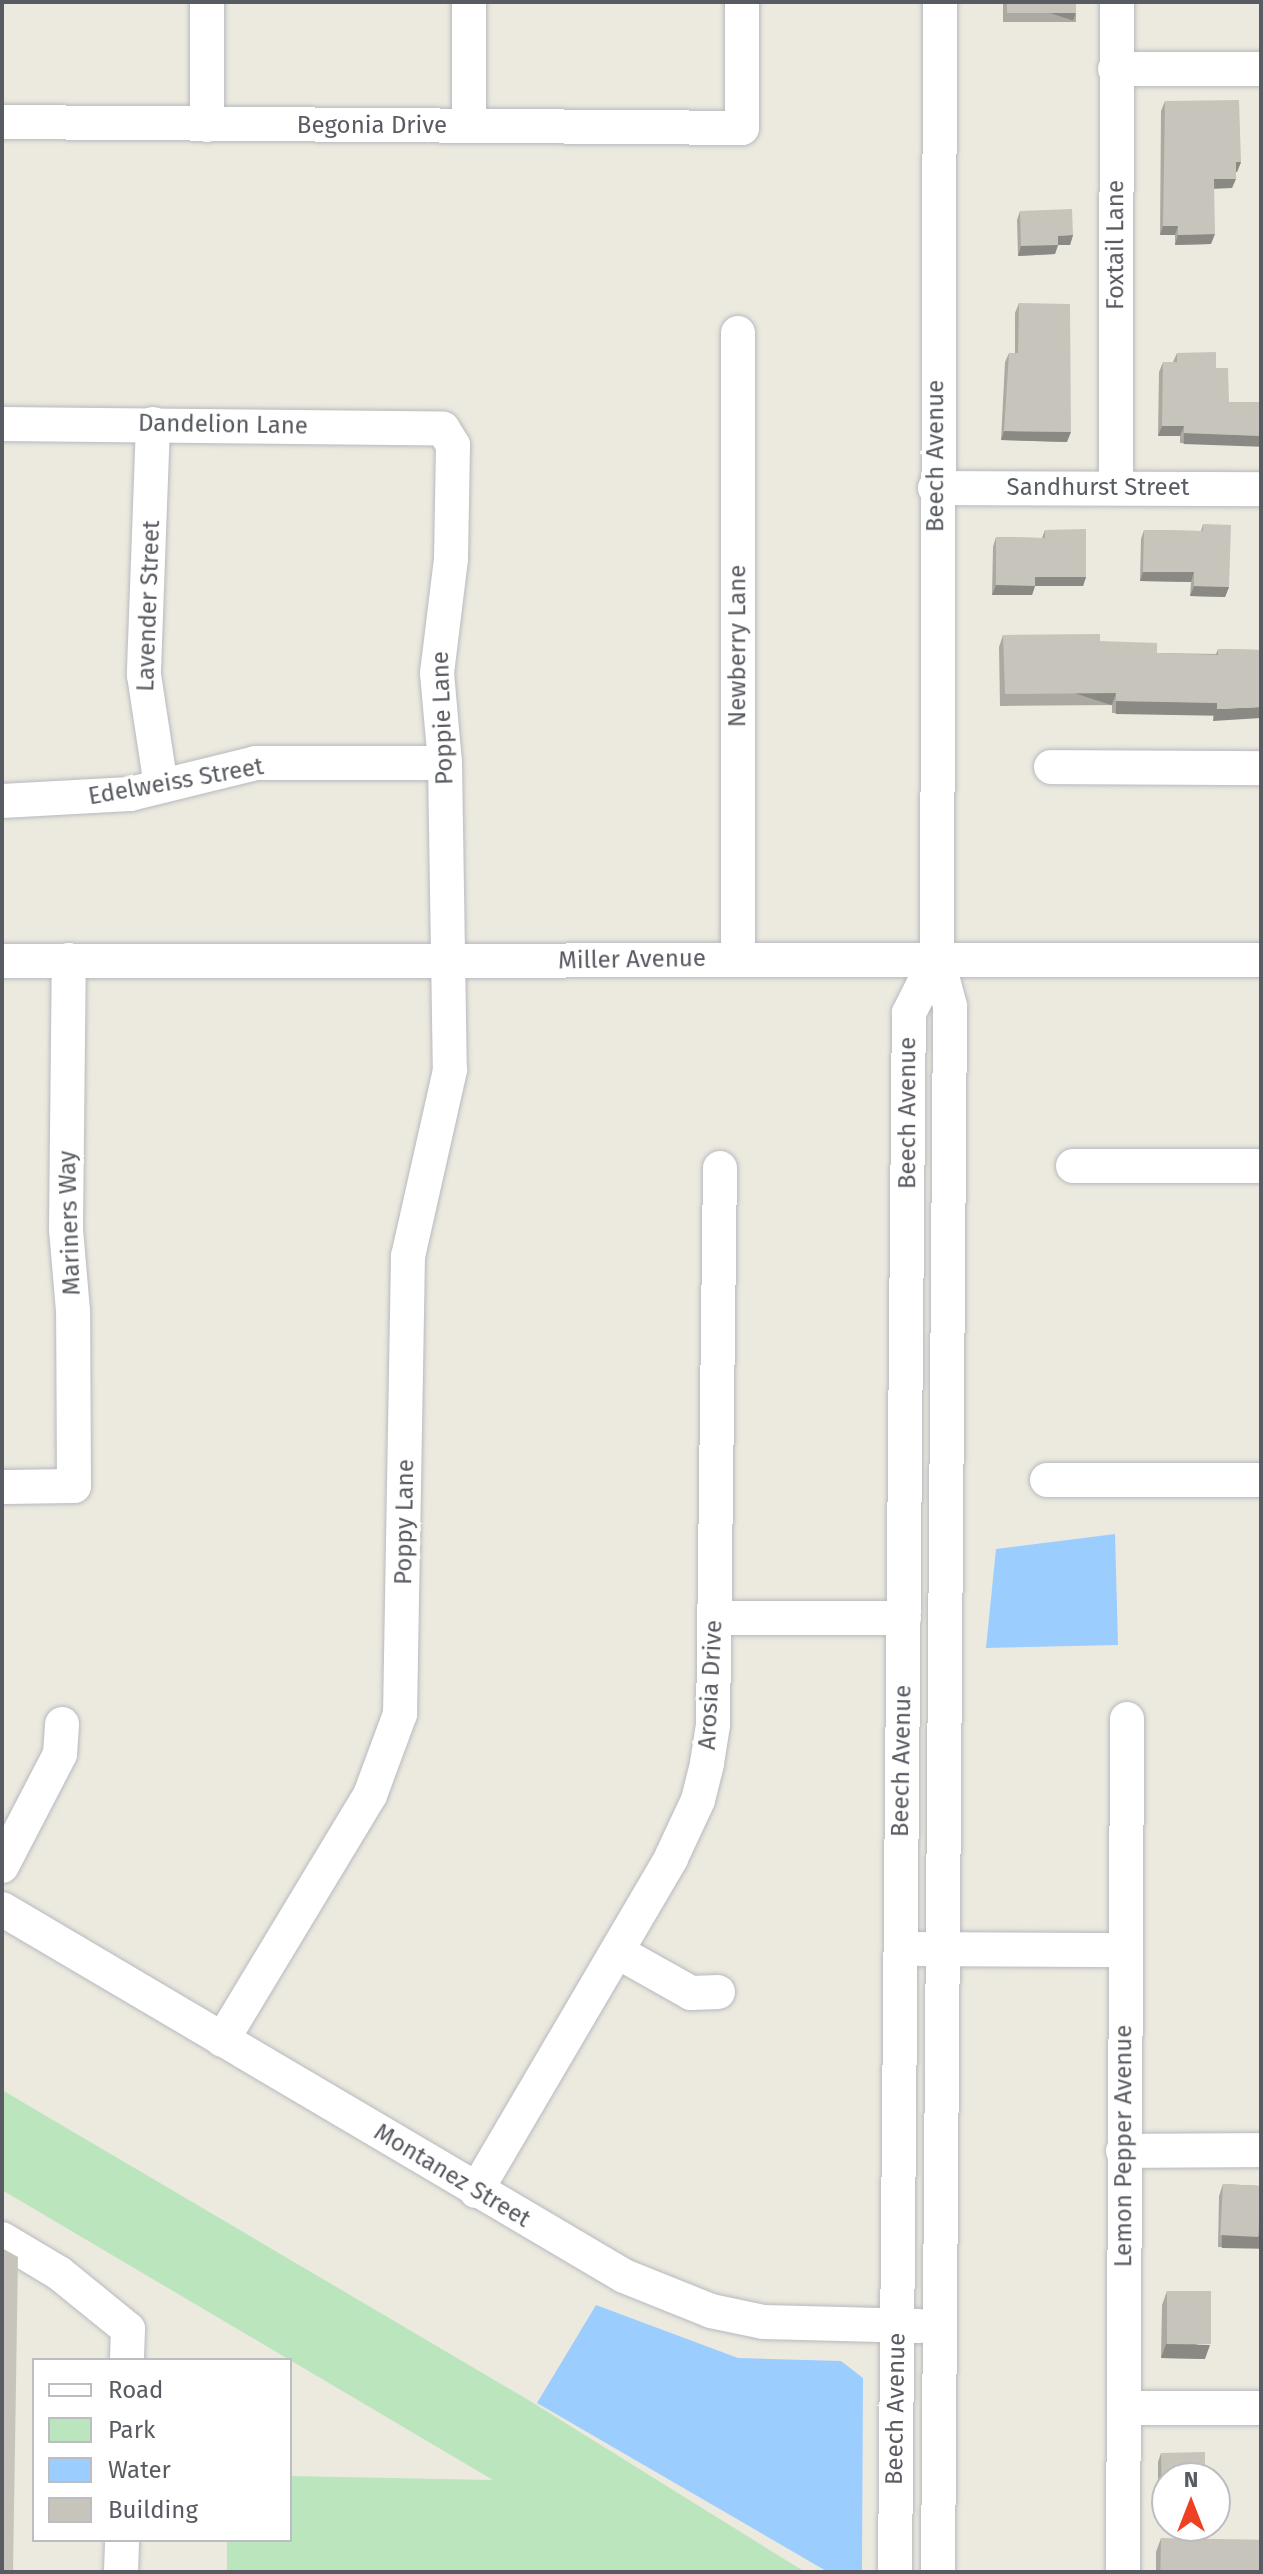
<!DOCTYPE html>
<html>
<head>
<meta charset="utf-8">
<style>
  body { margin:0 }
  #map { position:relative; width:1263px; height:2574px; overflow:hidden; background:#eceadf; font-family:"Fira Sans",sans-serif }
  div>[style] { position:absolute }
  .green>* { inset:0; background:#bae5bd }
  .water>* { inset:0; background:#9ccdff }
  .roads { filter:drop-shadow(0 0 2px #b7b9bf) drop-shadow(0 0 2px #b7b9bf) }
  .minor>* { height:34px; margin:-17px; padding:0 17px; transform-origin:17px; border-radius:17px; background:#fff }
  .wall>* { inset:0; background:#aba9a2; transform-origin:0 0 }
  .shaded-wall>* { inset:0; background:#8b8984; transform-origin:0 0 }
  .building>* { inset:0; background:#c7c4bc; transform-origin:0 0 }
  span { translate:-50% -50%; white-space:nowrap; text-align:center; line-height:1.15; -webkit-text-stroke:7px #fff; paint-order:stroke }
  .street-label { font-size:24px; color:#585b61 }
  .frame { position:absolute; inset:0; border:4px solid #585b61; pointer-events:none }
  .legend { position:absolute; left:32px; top:2358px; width:260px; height:184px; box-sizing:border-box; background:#fff; border:2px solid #bcbdc0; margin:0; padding:10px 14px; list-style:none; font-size:24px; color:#585b61 }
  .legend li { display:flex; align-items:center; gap:16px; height:40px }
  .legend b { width:40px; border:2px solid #bcbdc0 }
  .north { position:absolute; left:1151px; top:2462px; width:80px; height:80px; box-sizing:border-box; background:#fff; border:2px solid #bcbdc0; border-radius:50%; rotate:0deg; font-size:22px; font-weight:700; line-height:32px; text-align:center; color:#585b61 }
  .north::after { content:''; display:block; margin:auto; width:28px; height:36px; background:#ee4123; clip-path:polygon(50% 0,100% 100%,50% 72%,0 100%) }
</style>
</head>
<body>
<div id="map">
  <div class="green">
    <div style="clip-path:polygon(2px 2090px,530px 2401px,805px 2572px,227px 2572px,227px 2540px,290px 2540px,290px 2476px,493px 2480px,2px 2190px)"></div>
  </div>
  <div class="water">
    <div style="clip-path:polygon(1115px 1534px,1118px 1645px,986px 1648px,996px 1549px)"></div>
    <div style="clip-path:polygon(596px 2305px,738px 2358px,841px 2361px,863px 2378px,862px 2572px,828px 2572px,537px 2403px)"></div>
  </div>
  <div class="roads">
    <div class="minor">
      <div style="left:207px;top:2px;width:123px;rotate:90deg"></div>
      <div style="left:1115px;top:69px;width:146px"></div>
      <div style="left:2px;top:122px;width:740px;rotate:0.46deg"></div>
      <div style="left:742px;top:128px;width:126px;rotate:-90deg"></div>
      <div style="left:469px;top:126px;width:124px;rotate:-90deg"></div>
      <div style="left:738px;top:333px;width:626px;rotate:90deg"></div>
      <div style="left:2px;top:424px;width:441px;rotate:0.6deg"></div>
      <div style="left:443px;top:429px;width:19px;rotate:58deg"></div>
      <div style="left:453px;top:445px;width:114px;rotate:91deg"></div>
      <div style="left:451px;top:559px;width:115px;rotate:97deg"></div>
      <div style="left:437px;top:673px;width:90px;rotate:84.9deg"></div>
      <div style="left:445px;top:763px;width:307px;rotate:89.1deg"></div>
      <div style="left:450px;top:1070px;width:191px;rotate:102.7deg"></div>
      <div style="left:408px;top:1256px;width:458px;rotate:91deg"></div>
      <div style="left:400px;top:1714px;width:86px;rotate:110.3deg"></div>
      <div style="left:370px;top:1795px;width:286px;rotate:121.1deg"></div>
      <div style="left:153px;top:424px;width:251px;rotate:92.1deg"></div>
      <div style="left:144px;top:675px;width:112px;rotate:81.3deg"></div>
      <div style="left:935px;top:488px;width:326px;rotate:0.2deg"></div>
      <div style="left:1116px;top:488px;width:486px;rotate:-89.9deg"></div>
      <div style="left:1051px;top:767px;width:210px;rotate:0.3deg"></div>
      <div style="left:2px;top:801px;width:128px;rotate:-3.1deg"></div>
      <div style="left:130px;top:794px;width:130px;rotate:-13.8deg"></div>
      <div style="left:256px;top:763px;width:189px"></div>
      <div style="left:2px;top:961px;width:1259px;rotate:-0.05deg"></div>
      <div style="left:1073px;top:1166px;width:188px"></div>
      <div style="left:1047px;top:1480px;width:214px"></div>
      <div style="left:2px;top:1487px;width:72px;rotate:-0.8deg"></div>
      <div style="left:74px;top:1486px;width:175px;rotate:-90.3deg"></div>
      <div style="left:73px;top:1311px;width:82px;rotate:-94.9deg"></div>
      <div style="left:66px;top:1229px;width:269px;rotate:-89.4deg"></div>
      <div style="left:715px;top:1618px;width:189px"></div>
      <div style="left:2px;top:1866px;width:126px;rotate:-62.6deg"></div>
      <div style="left:60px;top:1754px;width:30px;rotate:-86deg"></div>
      <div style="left:2px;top:1909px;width:722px;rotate:30.54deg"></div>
      <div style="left:624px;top:2276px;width:94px;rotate:21.9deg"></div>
      <div style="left:711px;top:2311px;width:53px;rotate:11.9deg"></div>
      <div style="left:763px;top:2322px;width:156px;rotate:1.5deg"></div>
      <div style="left:921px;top:1949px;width:204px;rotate:0.3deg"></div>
      <div style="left:618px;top:1952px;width:84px;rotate:29.3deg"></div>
      <div style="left:691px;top:1993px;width:27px;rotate:-2deg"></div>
      <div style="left:1123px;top:2151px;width:138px;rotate:-0.4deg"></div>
      <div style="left:476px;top:2191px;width:386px;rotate:-59.6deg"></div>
      <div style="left:671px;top:1858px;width:64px;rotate:-65deg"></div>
      <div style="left:698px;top:1800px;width:38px;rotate:-76deg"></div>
      <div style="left:707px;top:1763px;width:39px;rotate:-81deg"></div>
      <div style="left:713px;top:1724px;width:556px;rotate:-89.28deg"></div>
      <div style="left:2px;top:2239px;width:66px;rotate:30.8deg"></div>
      <div style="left:59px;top:2273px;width:89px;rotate:39.1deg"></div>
      <div style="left:128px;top:2329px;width:31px;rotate:92deg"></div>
      <div style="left:1124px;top:2408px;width:137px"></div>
      <div style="left:121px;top:2572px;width:32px;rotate:-88deg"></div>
      <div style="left:895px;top:2572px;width:1559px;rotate:-89.49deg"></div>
      <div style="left:909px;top:1013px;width:63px;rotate:-63.4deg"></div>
      <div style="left:938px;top:2572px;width:1566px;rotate:-89.56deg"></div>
      <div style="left:950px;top:1006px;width:51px;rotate:-104.9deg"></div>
      <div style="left:937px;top:957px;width:955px;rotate:-89.82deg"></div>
      <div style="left:1123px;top:2572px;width:853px;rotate:-89.73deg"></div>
    </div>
  </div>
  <div class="wall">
    <div style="left:1003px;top:2px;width:73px;height:20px"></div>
    <div style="clip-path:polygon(1165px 101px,1241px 162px,1237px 172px,1236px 172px,1232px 188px,1214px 188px,1211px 244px,1175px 245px,1175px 235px,1160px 235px,1161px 111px)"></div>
    <div style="clip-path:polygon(1020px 211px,1073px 235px,1070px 245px,1058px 245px,1055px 254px,1018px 256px,1017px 220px)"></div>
    <div style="clip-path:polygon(1019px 303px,1067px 442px,1001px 440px,1005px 362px,1009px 353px,1015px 353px,1015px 313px)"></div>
    <div style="clip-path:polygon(1177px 353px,1216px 368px,1229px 402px,1261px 402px,1261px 446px,1180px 443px,1180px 436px,1158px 436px,1159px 372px,1163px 362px,1173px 362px)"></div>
    <div style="clip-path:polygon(1203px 524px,1229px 587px,1225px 597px,1190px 596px,1191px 582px,1140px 581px,1141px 539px,1144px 530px,1201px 531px)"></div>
    <div style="clip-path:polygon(1045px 530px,1086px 577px,1083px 586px,1035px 586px,1032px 595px,992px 595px,993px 547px,996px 537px,1042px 538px)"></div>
    <div style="clip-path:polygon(1003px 635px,1100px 641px,1157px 653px,1216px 654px,1218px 649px,1261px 650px,1213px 721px,1213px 715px,1112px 713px,1112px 705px,1000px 706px,999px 647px)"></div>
    <div style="clip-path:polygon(1223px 2184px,1261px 2186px,1261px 2248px,1218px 2247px,1219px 2196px)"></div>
    <div style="clip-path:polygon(1167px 2291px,1205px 2359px,1161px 2358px,1162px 2305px)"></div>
    <div style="clip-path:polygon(1161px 2453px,1167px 2514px,1158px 2514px,1158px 2462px)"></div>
    <div style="clip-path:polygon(1161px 2538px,1261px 2572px,1156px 2572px,1156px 2552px)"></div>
  </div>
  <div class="shaded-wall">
    <div style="left:1076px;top:12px;width:9px;height:69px;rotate:108deg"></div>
    <div style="clip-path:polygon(1236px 162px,1241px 162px,1237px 172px,1232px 172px)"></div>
    <div style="clip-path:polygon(1214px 179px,1236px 179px,1232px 188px,1210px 189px)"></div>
    <div style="clip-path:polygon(1163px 226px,1178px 226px,1175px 235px,1160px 235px)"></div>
    <div style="clip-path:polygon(1215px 234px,1211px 244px,1175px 245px,1178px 235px)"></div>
    <div style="clip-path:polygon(1073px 235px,1070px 245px,1058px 245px,1055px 254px,1018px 256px,1021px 246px,1058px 236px)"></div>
    <div style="clip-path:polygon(1162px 426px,1184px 426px,1180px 436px,1158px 436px)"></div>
    <div style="clip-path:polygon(1004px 431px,1071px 432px,1067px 442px,1001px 440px)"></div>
    <div style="left:1184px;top:433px;width:77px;height:11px;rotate:2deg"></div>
    <div style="clip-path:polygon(1143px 572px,1194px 572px,1191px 582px,1140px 581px)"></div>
    <div style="clip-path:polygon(1035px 577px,1086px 577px,1083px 586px,1035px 586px,1032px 595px,992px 595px,996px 585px)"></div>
    <div style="clip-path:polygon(1194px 586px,1229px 587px,1225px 597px,1190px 596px)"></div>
    <div style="left:1116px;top:693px;width:13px;height:111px;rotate:108deg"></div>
    <div style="left:1116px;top:701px;width:101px;height:13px;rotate:1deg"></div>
    <div style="clip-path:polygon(1261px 707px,1261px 718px,1213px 721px,1217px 709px)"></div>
    <div style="left:1222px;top:2235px;width:39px;height:13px;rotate:1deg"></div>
    <div style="clip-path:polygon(1166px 2344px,1210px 2345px,1205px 2359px,1161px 2358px)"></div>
    <div style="clip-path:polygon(1162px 2504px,1167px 2504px,1167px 2514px,1158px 2514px)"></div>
  </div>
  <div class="building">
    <div style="left:1007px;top:2px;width:69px;height:11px"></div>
    <div style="clip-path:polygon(1239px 100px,1241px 162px,1236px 162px,1236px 179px,1214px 179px,1215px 234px,1178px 235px,1178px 226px,1163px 226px,1165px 101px)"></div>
    <div style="clip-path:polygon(1072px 209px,1073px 235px,1058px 236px,1058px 245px,1021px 246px,1020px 211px)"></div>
    <div style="clip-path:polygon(1019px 303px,1070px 304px,1071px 432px,1004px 431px,1009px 353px,1018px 353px)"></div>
    <div style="clip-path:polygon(1216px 352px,1216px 368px,1228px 368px,1229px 402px,1261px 402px,1261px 436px,1184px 433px,1184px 426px,1162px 426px,1163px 362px,1177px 362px,1177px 353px)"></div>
    <div style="clip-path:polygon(1203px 524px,1231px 525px,1229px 587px,1194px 586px,1194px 572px,1143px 572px,1144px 530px,1203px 531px)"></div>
    <div style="clip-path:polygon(1086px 529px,1086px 577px,1035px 577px,1035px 586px,996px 585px,996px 537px,1045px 538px,1045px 530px)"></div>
    <div style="clip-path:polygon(1100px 634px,1100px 641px,1157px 643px,1157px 653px,1218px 655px,1218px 649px,1261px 650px,1261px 707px,1217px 709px,1217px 703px,1116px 701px,1116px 693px,1005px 694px,1003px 635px)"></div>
    <div style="left:1223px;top:2184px;width:38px;height:51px;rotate:3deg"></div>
    <div style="clip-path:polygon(2px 2248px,18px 2257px,13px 2572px,2px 2572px)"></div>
    <div style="left:1167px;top:2291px;width:44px;height:53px"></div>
    <div style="clip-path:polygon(1205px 2452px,1205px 2478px,1167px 2478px,1167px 2504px,1162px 2504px,1161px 2453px)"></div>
    <div style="left:1161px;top:2538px;width:100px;height:34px;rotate:1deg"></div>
  </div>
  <div class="street-label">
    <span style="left:372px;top:126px">Begonia Drive</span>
    <span style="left:1116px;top:245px;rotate:-90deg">Foxtail Lane</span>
    <span style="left:223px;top:425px;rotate:1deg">Dandelion Lane</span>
    <span style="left:936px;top:456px;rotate:-90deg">Beech Avenue</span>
    <span style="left:1098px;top:488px">Sandhurst Street</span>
    <span style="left:149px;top:606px;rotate:-88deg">Lavender Street</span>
    <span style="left:738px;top:646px;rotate:-90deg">Newberry Lane</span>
    <span style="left:443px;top:718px;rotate:-92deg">Poppie Lane</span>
    <span style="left:176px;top:782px;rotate:-10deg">Edelweiss Street</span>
    <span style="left:632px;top:960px;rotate:-1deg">Miller Avenue</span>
    <span style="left:908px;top:1113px;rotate:-90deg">Beech Avenue</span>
    <span style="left:70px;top:1223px;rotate:-92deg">Mariners Way</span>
    <span style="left:405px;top:1522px;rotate:-89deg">Poppy Lane</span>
    <span style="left:711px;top:1685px;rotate:-87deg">Arosia Drive</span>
    <span style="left:902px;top:1761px;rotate:-89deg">Beech Avenue</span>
    <span style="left:1124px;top:2146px;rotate:-90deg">Lemon Pepper Avenue</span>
    <span style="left:452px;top:2176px;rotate:31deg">Montanez Street</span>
    <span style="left:896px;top:2409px;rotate:-89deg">Beech Avenue</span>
  </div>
  <div class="frame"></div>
  <ul class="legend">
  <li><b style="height:10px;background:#fff"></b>Road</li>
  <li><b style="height:22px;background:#bae5bd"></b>Park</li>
  <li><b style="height:22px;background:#9ccdff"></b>Water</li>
  <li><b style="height:22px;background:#c7c4bc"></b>Building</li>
  </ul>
  <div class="north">N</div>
</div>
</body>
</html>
